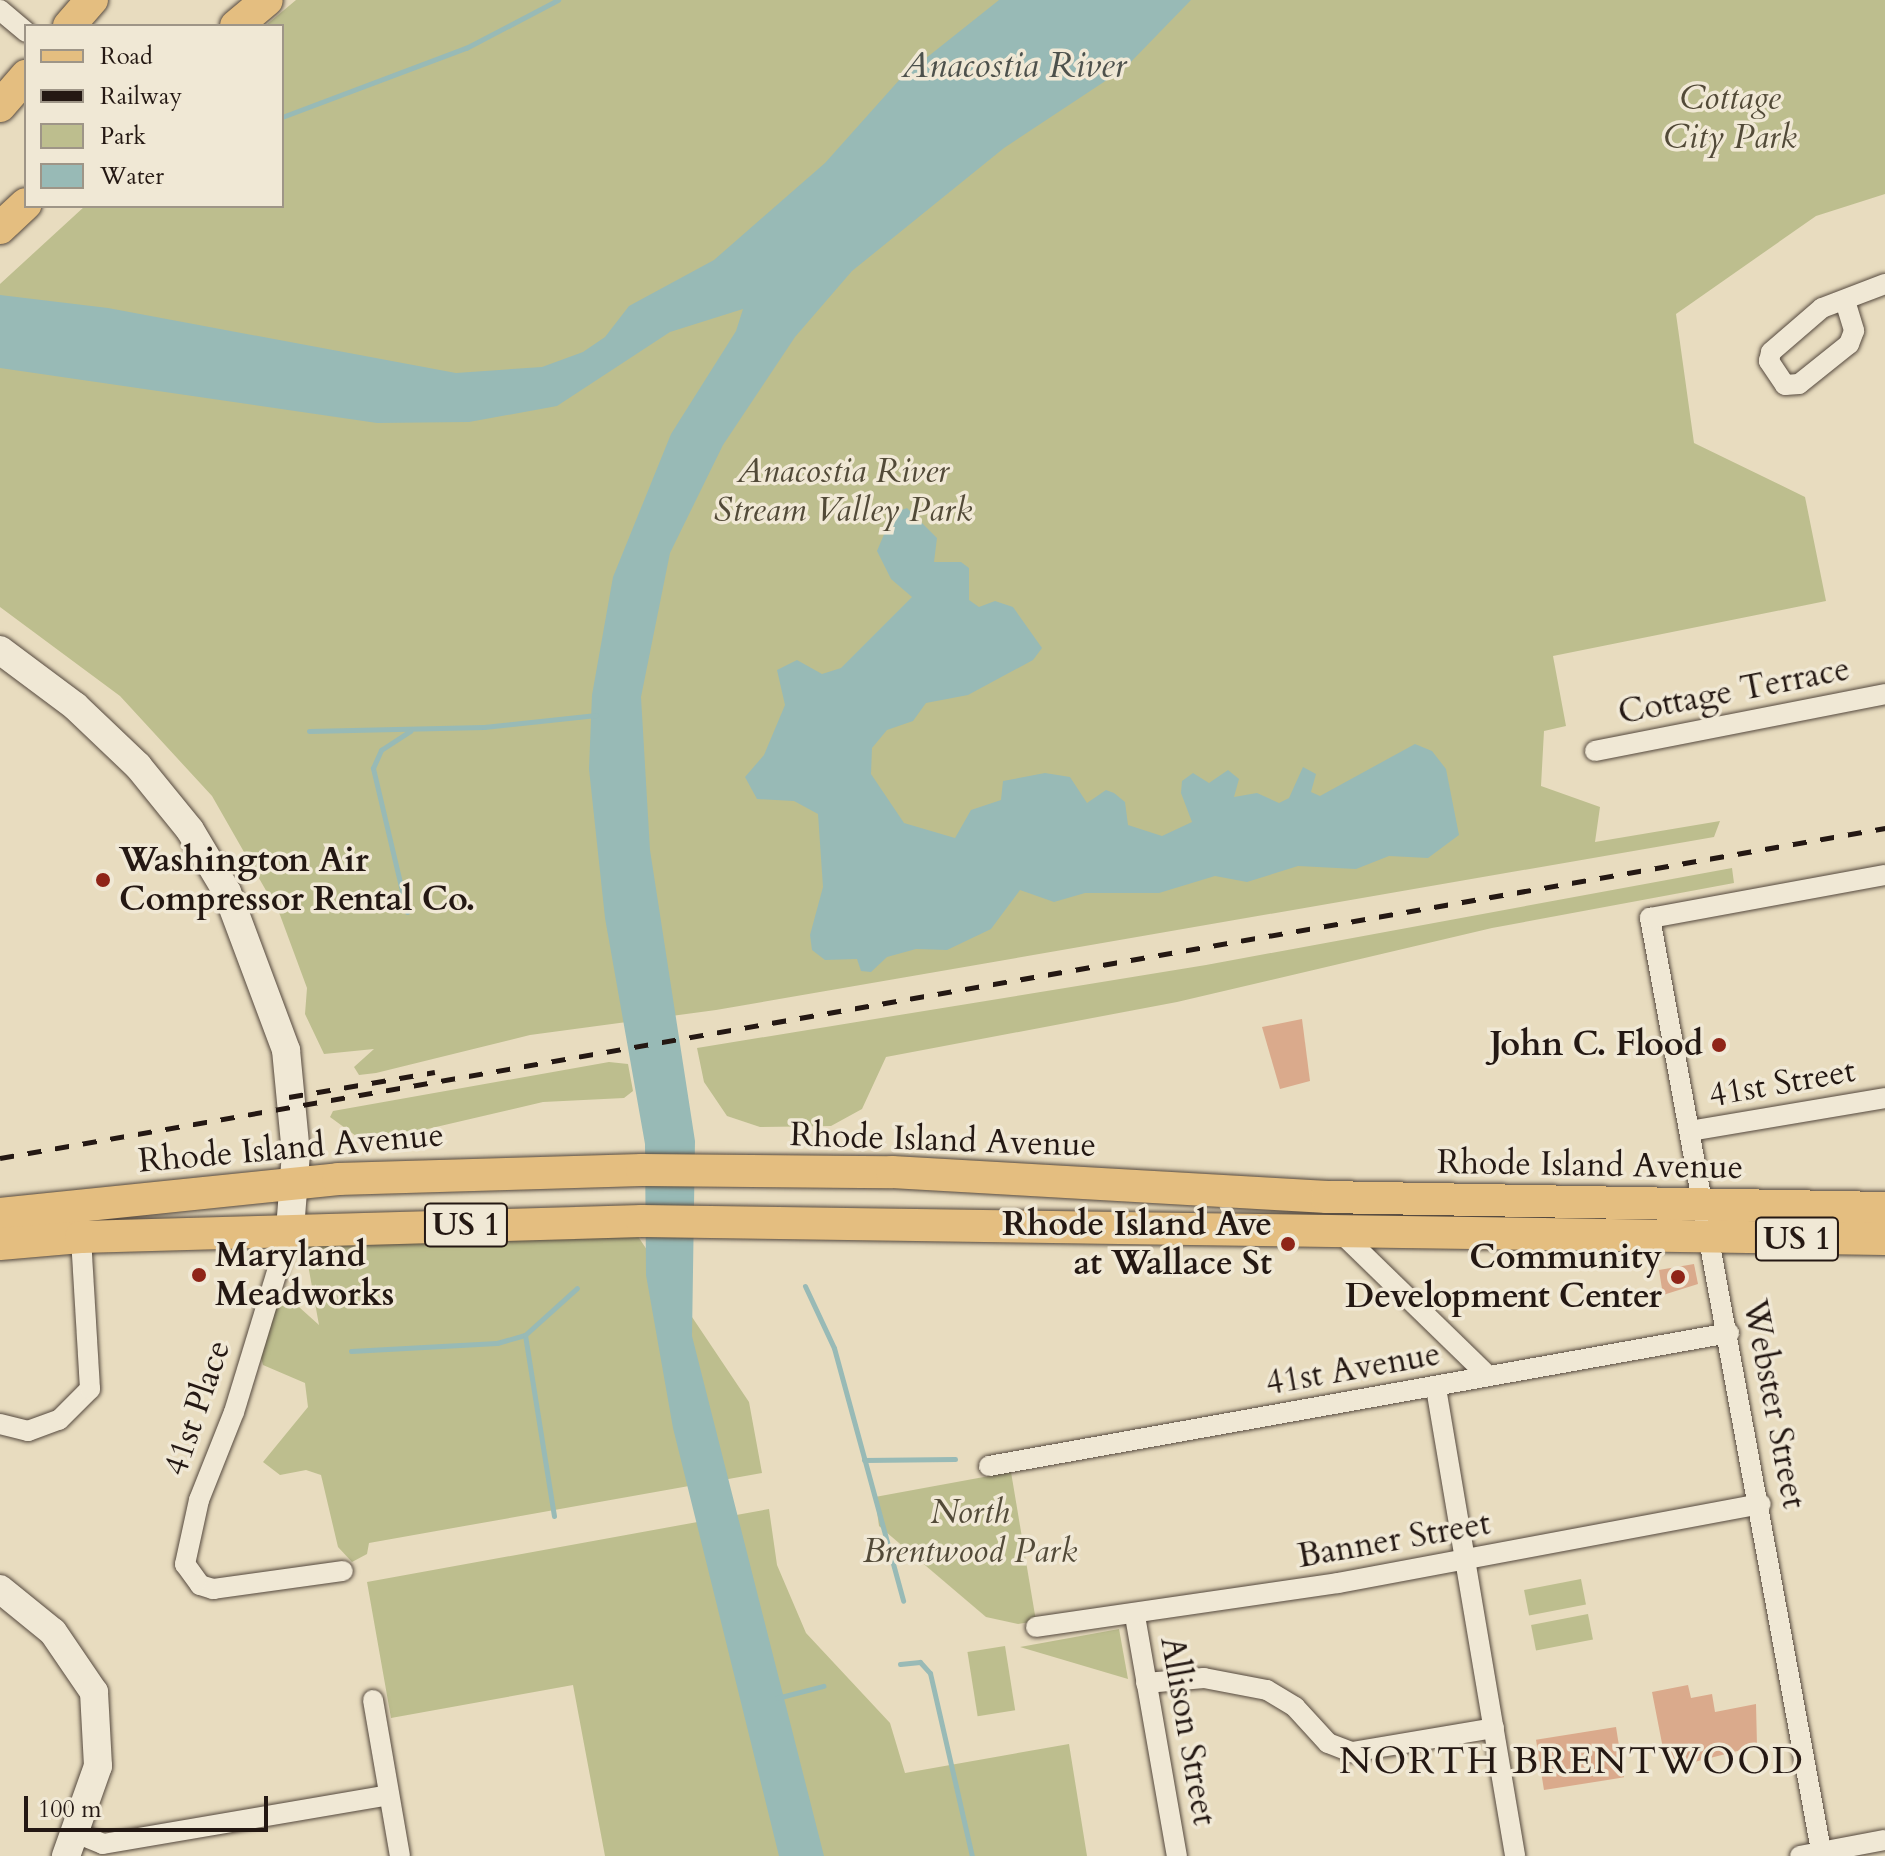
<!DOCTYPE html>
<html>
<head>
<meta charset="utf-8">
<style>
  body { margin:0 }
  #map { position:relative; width:1885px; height:1856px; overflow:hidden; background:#e8dcbf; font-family:Cardo,serif }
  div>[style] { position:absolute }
  .green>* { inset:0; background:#bdbe8e; transform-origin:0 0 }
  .water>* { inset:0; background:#98bab6 }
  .stream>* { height:5px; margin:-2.5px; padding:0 2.5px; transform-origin:2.5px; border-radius:2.5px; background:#98bab6 }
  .building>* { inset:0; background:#daaa8c; transform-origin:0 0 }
  .roads { filter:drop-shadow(0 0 2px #55493e) drop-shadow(0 0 2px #55493e) }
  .street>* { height:20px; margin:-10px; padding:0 10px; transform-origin:10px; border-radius:10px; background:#f0e8d5 }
  .secondary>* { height:28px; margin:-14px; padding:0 14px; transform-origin:14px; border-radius:14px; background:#f0e8d5 }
  .primary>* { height:32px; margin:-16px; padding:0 16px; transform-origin:16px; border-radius:16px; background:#e4be80 }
  .rail>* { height:5px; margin-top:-2.5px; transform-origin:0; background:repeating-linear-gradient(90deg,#241813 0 14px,transparent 0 28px) }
  .dots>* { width:22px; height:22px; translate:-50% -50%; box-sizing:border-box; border:4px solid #f0e8d5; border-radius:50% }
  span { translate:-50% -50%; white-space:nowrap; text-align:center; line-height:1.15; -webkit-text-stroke:7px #f0e8d5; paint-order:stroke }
  .shield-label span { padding:2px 6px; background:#f0e8d5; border:2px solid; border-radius:6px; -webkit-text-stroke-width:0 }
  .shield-label { font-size:32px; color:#241813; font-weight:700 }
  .park-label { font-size:34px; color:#524a38; font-style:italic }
  .street-label { font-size:34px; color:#241813 }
  .poi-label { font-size:34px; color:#241813; font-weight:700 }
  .left { translate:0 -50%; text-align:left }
  .right { translate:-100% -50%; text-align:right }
  .water-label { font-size:36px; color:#4d514c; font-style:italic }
  .quarter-label { font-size:38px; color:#241813; letter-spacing:2px }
  .legend { position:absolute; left:24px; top:24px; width:260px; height:184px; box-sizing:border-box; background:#f0e8d5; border:2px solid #9e9587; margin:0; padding:10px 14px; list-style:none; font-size:24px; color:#241813 }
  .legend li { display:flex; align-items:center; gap:16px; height:40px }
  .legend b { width:40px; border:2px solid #9e9587 }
  .scale { position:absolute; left:24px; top:1796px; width:244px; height:36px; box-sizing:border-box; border:4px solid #241813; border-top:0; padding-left:10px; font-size:24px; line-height:28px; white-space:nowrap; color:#241813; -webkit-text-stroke:6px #f0e8d5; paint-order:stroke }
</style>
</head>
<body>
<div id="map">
  <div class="green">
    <div style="clip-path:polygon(296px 0,1885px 0,1885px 194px,1816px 216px,1676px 314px,1694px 443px,1805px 497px,1826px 601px,1553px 656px,1566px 726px,1544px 731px,1541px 786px,1600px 807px,1595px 842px,1720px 821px,1714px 837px,716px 1010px,530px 1035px,376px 1073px,359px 1075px,354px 1067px,374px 1049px,324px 1054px,305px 1014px,307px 988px,280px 915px,212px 796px,120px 696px,0 607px,0 284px,85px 206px,282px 206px,282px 26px,265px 26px)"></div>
    <div style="clip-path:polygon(1732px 868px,1734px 883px,1492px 928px,1177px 1002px,886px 1057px,862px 1109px,831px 1126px,760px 1127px,727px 1116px,704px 1082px,697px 1048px,1206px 965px)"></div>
    <div style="clip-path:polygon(609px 1062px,628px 1064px,633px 1091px,624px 1098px,543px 1102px,393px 1137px,356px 1136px,330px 1117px,333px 1111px)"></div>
    <div style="clip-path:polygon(637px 1235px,749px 1402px,762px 1473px,369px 1543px,367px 1554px,352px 1562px,338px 1547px,321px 1475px,306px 1470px,280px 1475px,263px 1462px,308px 1407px,305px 1383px,263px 1365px,260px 1353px,278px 1302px,289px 1298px,319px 1325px,304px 1243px)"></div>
    <div style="clip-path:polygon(1011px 1472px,1036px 1621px,1018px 1624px,986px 1617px,879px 1526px,875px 1497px)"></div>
    <div style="clip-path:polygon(769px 1509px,777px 1565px,806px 1633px,890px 1723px,905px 1773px,1069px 1744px,1087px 1856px,605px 1856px,573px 1685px,391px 1718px,367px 1582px)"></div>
    <div style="left:1581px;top:1579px;width:26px;height:58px;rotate:79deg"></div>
    <div style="left:1588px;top:1614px;width:26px;height:58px;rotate:79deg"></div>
    <div style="clip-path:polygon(1119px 1629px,1128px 1679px,1020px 1647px)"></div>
    <div style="left:1005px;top:1646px;width:65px;height:38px;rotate:81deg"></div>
  </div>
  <div class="water">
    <div style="clip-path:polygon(999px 0,1191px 0,1125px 68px,1004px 148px,852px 271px,795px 337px,723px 445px,670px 553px,641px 697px,650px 850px,695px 1141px,692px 1336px,824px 1856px,779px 1856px,673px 1428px,646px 1275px,645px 1144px,605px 918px,589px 769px,592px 695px,613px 577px,671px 434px,736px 331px,743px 309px,670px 332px,557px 406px,469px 422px,377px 423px,0 368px,0 295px,108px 308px,456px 373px,542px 367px,583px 352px,605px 337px,629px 306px,714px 260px,825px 163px,901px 78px)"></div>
    <div style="clip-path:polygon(907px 508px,937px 538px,934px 562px,961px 562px,969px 568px,969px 600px,979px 607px,995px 601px,1013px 607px,1042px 648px,1033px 660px,968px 695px,926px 703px,913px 721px,887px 730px,872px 748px,871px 774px,904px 823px,955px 838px,971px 810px,1001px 800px,1003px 781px,1045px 773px,1070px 777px,1087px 803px,1106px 790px,1114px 793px,1125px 802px,1128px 825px,1162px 836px,1192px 822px,1181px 793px,1182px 781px,1193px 773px,1209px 783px,1228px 770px,1239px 779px,1234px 797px,1257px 793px,1279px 803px,1289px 798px,1303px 767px,1316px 774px,1311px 792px,1320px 796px,1415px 744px,1432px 751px,1446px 769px,1459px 835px,1428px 858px,1389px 856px,1356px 869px,1298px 866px,1247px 882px,1215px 876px,1159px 893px,1085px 893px,1054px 902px,1020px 890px,991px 929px,947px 950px,916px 949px,887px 957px,871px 972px,861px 971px,857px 959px,825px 960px,812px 950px,810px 935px,823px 887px,818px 814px,794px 801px,757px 799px,745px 777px,764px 755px,785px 705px,777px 670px,797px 660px,822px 674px,841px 668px,912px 597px,891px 579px,877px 551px,893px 513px)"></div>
  </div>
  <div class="stream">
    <div style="left:282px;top:117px;width:197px;rotate:-20.6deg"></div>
    <div style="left:466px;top:48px;width:104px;rotate:-27.6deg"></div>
    <div style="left:309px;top:731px;width:175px;rotate:-1.3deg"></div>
    <div style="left:484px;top:727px;width:113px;rotate:-6.1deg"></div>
    <div style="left:407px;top:912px;width:148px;rotate:-103.3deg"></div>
    <div style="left:373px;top:768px;width:20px;rotate:-66deg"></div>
    <div style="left:381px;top:750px;width:35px;rotate:-33deg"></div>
    <div style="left:805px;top:1286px;width:68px;rotate:64.9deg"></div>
    <div style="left:834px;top:1348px;width:262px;rotate:74.7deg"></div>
    <div style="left:351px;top:1351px;width:146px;rotate:-3.1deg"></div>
    <div style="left:497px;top:1343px;width:29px;rotate:-16deg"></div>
    <div style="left:864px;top:1460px;width:91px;rotate:-0.6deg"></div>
    <div style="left:554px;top:1516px;width:183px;rotate:-99.1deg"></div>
    <div style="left:525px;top:1335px;width:70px;rotate:-42.1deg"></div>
    <div style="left:900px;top:1664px;width:20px;rotate:-6deg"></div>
    <div style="left:920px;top:1662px;width:15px;rotate:48deg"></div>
    <div style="left:930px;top:1673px;width:188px;rotate:77.1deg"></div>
    <div style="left:777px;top:1698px;width:48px;rotate:-14.6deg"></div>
  </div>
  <div class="building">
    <div style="clip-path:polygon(1302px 1019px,1310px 1081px,1280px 1089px,1262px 1027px)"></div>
    <div style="clip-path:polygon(1694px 1264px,1698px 1284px,1663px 1295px,1659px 1270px)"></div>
    <div style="clip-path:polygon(1688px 1685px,1691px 1698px,1712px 1694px,1715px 1712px,1756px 1704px,1757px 1746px,1667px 1769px,1652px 1692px)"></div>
    <div style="left:1616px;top:1727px;width:51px;height:81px;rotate:81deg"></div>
  </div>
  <div class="roads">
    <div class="street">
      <div style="left:0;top:10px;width:34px;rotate:40deg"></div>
      <div style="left:1846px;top:304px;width:28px;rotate:73deg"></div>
      <div style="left:1854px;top:331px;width:14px;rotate:111deg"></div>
      <div style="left:1849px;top:344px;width:64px;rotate:141.3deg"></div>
      <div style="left:1799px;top:384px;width:14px;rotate:176deg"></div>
      <div style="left:1785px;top:385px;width:29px;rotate:-124deg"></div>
      <div style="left:1769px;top:361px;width:9px;rotate:-77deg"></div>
      <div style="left:1771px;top:352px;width:67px;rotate:-40.8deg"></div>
      <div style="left:1822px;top:308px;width:67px;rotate:-20.9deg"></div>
      <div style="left:1595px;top:751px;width:296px;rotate:-11.1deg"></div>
      <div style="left:1690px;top:1131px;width:198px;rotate:-9.6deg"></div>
      <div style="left:1336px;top:1228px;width:212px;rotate:44.2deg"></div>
      <div style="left:290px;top:1229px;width:191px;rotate:107deg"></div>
      <div style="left:234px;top:1412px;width:95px;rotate:111.7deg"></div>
      <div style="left:199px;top:1500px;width:66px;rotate:102.3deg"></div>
      <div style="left:185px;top:1564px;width:26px;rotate:54deg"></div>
      <div style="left:200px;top:1585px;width:14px;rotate:17deg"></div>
      <div style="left:213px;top:1589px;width:131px;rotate:-7.9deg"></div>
      <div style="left:1436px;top:1388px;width:475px;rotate:80.4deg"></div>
      <div style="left:0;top:1424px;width:29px;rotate:14deg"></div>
      <div style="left:28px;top:1431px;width:33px;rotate:-20deg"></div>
      <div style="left:59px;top:1420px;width:44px;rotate:-45deg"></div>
      <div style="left:90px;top:1389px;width:152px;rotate:-93.4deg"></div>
      <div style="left:989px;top:1466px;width:752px;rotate:-10.19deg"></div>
      <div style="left:1135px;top:1616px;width:244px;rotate:80.1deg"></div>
      <div style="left:1036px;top:1627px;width:305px;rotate:-8.3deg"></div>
      <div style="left:1338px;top:1583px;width:430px;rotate:-10.6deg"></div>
      <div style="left:1146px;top:1683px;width:58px;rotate:-4.9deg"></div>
      <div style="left:1204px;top:1678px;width:64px;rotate:10.8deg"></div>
      <div style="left:1267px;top:1690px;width:33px;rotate:31deg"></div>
      <div style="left:1295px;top:1707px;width:49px;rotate:47.5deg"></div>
      <div style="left:1328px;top:1743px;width:26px;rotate:21deg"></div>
      <div style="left:1352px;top:1752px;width:144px;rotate:-9.6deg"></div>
      <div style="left:373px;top:1700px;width:158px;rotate:80.2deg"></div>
      <div style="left:76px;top:1833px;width:29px;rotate:22deg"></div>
      <div style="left:103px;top:1844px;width:290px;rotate:-9.7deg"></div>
      <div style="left:1800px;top:1856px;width:86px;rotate:-10.7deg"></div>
      <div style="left:1822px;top:1856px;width:954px;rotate:-100.39deg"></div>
      <div style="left:1650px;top:918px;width:239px;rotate:-10.4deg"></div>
    </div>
    <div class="secondary">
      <div style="left:0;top:650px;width:94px;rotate:36.7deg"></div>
      <div style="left:75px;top:706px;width:87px;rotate:43.6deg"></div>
      <div style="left:138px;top:766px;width:82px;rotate:50.9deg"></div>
      <div style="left:190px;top:830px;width:72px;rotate:59.2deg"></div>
      <div style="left:227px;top:892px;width:169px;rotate:69.5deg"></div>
      <div style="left:286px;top:1050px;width:103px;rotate:84.5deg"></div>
      <div style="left:296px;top:1153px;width:76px;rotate:94.5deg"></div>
      <div style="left:0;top:1589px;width:68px;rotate:39.1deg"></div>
      <div style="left:53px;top:1632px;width:73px;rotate:55.7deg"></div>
      <div style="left:94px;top:1692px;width:74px;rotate:86.9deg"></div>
      <div style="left:98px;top:1766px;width:96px;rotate:109.6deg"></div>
    </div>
    <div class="primary">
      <div style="left:69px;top:26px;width:35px;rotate:-49deg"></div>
      <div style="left:236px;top:26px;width:40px;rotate:-40deg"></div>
      <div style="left:0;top:106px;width:40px;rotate:-49deg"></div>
      <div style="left:0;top:228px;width:35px;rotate:-43deg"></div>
      <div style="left:0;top:1214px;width:340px;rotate:-5.9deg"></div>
      <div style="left:338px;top:1179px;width:304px;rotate:-1.7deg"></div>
      <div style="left:642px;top:1170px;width:250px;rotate:0.5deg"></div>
      <div style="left:892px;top:1172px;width:436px;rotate:3.3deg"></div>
      <div style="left:1327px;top:1197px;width:558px;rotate:1.13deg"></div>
      <div style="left:0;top:1244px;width:81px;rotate:-4.9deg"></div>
      <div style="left:81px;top:1237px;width:561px;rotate:-1.63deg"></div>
      <div style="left:642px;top:1221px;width:1243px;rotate:0.83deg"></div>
    </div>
  </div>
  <div class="rail">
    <div style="left:289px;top:1097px;width:148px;rotate:-9.7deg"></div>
    <div style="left:0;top:1158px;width:1914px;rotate:-9.93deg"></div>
  </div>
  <div class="dots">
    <div style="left:103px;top:880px;background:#8f2418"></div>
    <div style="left:1719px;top:1045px;background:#8f2418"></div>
    <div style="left:1288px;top:1244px;background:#8f2418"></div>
    <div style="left:199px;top:1275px;background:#8f2418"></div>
    <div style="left:1678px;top:1277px;background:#8f2418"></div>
  </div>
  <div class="shield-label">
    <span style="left:466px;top:1225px">US 1</span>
    <span style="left:1797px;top:1239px">US 1</span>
  </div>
  <div class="park-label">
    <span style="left:1730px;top:118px">Cottage<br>City Park</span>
    <span style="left:843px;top:491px">Anacostia River<br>Stream Valley Park</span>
    <span style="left:970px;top:1532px">North<br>Brentwood Park</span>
  </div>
  <div class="street-label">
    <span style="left:1734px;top:691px;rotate:-11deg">Cottage Terrace</span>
    <span style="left:1782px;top:1083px;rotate:-10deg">41st Street</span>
    <span style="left:943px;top:1140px;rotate:2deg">Rhode Island Avenue</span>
    <span style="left:291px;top:1148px;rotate:-5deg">Rhode Island Avenue</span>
    <span style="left:1590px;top:1165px;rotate:1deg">Rhode Island Avenue</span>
    <span style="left:1353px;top:1369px;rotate:-10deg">41st Avenue</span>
    <span style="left:1774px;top:1404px;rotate:79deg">Webster Street</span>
    <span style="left:197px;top:1408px;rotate:-71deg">41st Place</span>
    <span style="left:1394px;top:1540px;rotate:-10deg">Banner Street</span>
    <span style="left:1188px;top:1731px;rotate:80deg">Allison Street</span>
  </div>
  <div class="poi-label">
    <span class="left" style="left:119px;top:880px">Washington Air<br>Compressor Rental Co.</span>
    <span class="right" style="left:1703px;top:1045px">John C. Flood</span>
    <span class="right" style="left:1272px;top:1244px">Rhode Island Ave<br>at Wallace St</span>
    <span class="left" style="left:215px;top:1275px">Maryland<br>Meadworks</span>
    <span class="right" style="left:1662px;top:1277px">Community<br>Development Center</span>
  </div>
  <div class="water-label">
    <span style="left:1014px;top:66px">Anacostia River</span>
  </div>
  <div class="quarter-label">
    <span style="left:1572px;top:1762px">NORTH BRENTWOOD</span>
  </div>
  <ul class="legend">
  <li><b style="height:10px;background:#e4be80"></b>Road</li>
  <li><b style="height:10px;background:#241813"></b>Railway</li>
  <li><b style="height:22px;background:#bdbe8e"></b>Park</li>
  <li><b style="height:22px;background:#98bab6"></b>Water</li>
  </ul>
  <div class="scale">100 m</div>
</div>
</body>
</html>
